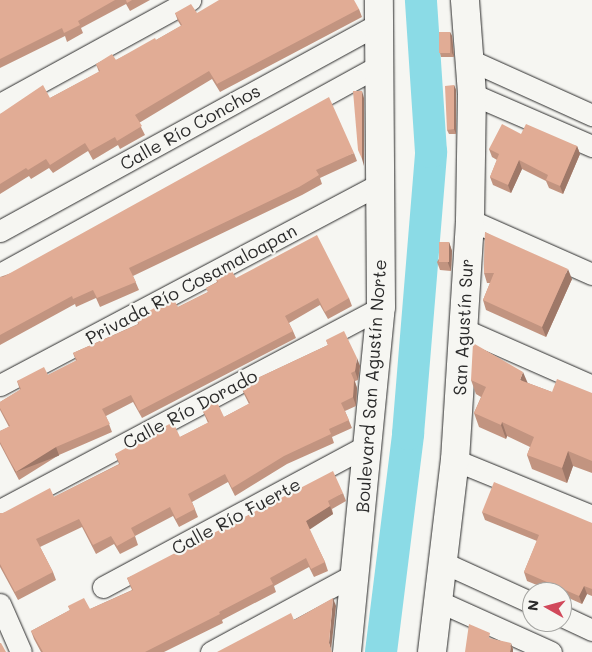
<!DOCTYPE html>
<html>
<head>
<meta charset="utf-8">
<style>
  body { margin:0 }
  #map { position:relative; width:592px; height:652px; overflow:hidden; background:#f6f6f2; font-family:Mali,sans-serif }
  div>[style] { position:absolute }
  .river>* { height:32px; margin:-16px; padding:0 16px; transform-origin:16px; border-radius:16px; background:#8bdbe6 }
  .roads { filter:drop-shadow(0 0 1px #2b2b2b) drop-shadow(0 0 1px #2b2b2b) }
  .street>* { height:21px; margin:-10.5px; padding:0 10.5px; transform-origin:10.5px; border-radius:10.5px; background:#f6f6f2 }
  .secondary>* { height:28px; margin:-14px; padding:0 14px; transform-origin:14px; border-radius:14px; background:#f6f6f2 }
  .wall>* { inset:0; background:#c29480 }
  .shaded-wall>* { inset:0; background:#9e7868; transform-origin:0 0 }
  .building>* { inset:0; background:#e1ac95; transform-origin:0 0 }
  span { translate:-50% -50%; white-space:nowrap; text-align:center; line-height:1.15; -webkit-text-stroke:4.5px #f6f6f2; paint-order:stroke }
  .street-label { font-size:18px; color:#2b2b2b }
  .north { position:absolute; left:522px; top:582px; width:50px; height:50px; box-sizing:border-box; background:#f6f6f2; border:1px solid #a5a5a2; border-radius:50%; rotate:277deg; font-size:14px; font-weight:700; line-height:20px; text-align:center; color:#2b2b2b }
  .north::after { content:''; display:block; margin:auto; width:18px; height:22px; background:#d1495b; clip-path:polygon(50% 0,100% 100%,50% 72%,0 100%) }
</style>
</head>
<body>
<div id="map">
  <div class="river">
    <div style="left:381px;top:652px;width:220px;rotate:-82.9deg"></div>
    <div style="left:408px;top:434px;width:283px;rotate:-85.3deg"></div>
    <div style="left:431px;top:152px;width:152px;rotate:-93.8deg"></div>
  </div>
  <div class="roads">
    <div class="street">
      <div style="left:470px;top:60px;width:134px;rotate:24.3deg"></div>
      <div style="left:472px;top:94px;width:131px;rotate:23.4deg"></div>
      <div style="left:0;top:104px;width:217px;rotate:-28.7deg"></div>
      <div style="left:470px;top:220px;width:133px;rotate:23.9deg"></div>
      <div style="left:0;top:231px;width:435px;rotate:-28.7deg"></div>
      <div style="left:0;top:274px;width:434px;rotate:-28.8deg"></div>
      <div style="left:463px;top:329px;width:141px;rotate:23.8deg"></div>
      <div style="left:0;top:385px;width:431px;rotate:-27.9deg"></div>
      <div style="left:455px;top:460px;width:148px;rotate:22.2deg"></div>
      <div style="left:0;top:510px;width:432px;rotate:-28deg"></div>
      <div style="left:442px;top:562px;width:99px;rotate:24.5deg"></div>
      <div style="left:103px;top:587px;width:301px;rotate:-28.2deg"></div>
      <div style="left:438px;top:601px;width:124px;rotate:24.3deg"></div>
      <div style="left:0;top:604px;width:52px;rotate:66.4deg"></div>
      <div style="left:562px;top:616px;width:33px;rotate:25deg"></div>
      <div style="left:211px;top:652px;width:166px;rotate:-28.4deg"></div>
    </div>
    <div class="secondary">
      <div style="left:347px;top:652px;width:347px;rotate:-84.4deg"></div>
      <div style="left:381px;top:307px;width:307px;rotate:-90.4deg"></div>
      <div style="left:432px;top:652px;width:193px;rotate:-83.2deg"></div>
      <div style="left:455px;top:460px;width:240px;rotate:-86.4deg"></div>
      <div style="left:470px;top:220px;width:126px;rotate:-89.1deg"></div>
      <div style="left:472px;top:94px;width:94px;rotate:-94.3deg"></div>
    </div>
  </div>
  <div class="wall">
    <div style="clip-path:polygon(0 0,150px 0,130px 11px,126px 4px,81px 28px,83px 33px,67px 42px,65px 36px,0 68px)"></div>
    <div style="clip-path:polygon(359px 9px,362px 17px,220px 92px,212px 79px,139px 123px,145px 135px,120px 149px,118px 145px,93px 160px,88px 151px,53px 173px,49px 168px,31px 179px,29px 176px,0 194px,0 114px,50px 98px,99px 72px,96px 64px,116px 60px,156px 40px,181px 26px,178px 21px,175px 13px,197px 13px)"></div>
    <div style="clip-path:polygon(450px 32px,452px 36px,454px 57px,441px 57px,440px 53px)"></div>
    <div style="clip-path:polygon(454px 85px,456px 90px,456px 134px,449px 134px,447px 130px)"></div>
    <div style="clip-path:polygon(521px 134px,577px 146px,580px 154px,563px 194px,549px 188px,546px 181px,522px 169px,511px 193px,493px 185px,490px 177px,497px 160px,492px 157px,489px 149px)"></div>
    <div style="clip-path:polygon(354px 153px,357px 161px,320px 178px,322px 184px,302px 195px,133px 276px,139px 290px,100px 307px,96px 298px,76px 307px,75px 304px,0 345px,0 277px)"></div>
    <div style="clip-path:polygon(485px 232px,572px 279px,546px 337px,486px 310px,483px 300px,490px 283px,487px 283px,484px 273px)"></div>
    <div style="clip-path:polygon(449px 242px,452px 251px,451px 271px,440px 270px,437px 262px)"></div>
    <div style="clip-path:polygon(215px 276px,236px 278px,349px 298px,352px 306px,328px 319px,320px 305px,289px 323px,293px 331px,296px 338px,142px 418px,133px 402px,106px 416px,112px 432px,59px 455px,19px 480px,0 444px,0 431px,9px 427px,0 410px,0 402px,20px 390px,17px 381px,48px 375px,76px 361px,73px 353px,138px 324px,136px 318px,178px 307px,208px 292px,206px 288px,217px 282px)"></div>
    <div style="clip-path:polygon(326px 340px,360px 366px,358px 380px,355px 381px,357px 388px,356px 406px,345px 411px,352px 428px,332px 437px,334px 443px,287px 464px,235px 496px,228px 482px,192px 502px,198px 517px,179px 527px,173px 516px,135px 536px,138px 545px,120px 554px,114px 544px,96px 554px,82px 527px,40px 547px,53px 572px,56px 580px,18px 600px,0 567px,0 513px,3px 513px,54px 497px,119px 464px,115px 454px,180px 437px,208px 423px,201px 407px,224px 417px,249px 404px,244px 394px,241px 386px,328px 345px)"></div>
    <div style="clip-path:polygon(471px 380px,528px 383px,552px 392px,592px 393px,592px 473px,573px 466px,567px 483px,532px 469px,527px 455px,530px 447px,507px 436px,506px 439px,479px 427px,474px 413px,481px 397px,476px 394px)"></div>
    <div style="clip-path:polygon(343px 493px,346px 501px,332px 509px,333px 514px,309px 529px,325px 562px,328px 571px,314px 577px,309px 567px,274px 586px,276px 592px,222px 620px,223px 623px,164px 652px,41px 652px,34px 639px,31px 631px,70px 610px,68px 606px,90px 609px,132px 590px,127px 578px)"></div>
    <div style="clip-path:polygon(482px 512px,592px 523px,592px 596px,587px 594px,582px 604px,562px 595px,562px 592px,554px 592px,527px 581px,524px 572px,537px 541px,485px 520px)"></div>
  </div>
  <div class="shaded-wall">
    <div style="clip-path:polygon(450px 32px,452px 36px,454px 57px,452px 53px)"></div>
    <div style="clip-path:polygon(454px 85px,456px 90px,456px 134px,454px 129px)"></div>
    <div style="clip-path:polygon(362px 91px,364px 98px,364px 166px,362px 159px)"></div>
    <div style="clip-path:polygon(577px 146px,580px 154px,563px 194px,560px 186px)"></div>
    <div style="clip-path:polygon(519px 160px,522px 169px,511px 193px,508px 185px)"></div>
    <div style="clip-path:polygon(449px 242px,452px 251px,451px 271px,448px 263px)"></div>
    <div style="clip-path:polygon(568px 269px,572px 279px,546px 337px,542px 327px)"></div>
    <div style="clip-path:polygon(357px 358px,360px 366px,358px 380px,355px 371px)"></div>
    <div style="clip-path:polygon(523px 372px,529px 386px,520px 380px)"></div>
    <div style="clip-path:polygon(354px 380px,357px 388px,356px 406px,353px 397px)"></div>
    <div style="clip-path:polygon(502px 422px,507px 436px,506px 439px,501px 425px)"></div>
    <div style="left:56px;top:447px;width:9px;height:47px;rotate:69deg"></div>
    <div style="clip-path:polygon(568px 451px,573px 466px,567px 483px,562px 468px)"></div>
    <div style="clip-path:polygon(330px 506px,333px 514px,309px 530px,306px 521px)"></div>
    <div style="clip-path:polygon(584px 586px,587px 594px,582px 604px,579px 596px)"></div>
    <div style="clip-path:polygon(333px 598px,336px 606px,331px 650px,329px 643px)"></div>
    <div style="clip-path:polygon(511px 643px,513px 649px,513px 652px,510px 652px)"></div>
  </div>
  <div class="building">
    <div style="clip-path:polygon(0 0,115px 0,78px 21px,80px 25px,64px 33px,62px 28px,0 59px)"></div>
    <div style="clip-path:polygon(126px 0,132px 0,127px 3px)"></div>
    <div style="clip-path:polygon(219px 0,354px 0,359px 9px,217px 84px,209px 71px,135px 115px,142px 126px,117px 141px,115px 137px,90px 151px,85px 143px,50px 165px,46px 159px,28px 170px,26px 168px,0 184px,0 114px,43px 85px,50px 98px,100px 71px,96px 64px,112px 54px,116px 60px,155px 38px,156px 40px,182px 25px,175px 13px,191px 4px,197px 13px)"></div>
    <div style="left:439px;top:32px;width:11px;height:21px"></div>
    <div style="clip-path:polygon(454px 85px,454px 129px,447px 130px,445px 86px)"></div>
    <div style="clip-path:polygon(353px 91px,362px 91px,362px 159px,358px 150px)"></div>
    <div style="clip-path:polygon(329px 97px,354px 153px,316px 170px,319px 175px,299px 187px,129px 268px,136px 282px,97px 298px,93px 290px,73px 299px,72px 296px,0 335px,0 277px,3px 277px)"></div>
    <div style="clip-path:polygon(502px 124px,521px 134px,526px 124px,577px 146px,560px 186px,546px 180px,548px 175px,519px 160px,508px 185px,490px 177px,499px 154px,489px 149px)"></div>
    <div style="clip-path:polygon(485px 232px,568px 269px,542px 327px,483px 300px,494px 273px,484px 273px)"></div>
    <div style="clip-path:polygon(317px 235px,349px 298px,325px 312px,318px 298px,285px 316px,293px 331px,139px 411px,131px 395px,102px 409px,110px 424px,56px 447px,16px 472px,0 442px,0 431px,10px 426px,0 408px,0 402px,21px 389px,17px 381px,44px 367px,48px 375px,77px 360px,73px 353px,139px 324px,136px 318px,173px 298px,178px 307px,208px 292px,206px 288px,218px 282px,215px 276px,230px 268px,236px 278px)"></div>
    <div style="left:439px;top:242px;width:10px;height:20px"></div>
    <div style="clip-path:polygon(344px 331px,357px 358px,355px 371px,351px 373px,354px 380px,353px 397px,341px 403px,349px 420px,329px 429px,331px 434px,284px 456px,232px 488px,225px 474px,188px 494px,195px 509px,176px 519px,170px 507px,131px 528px,135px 536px,117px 546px,111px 536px,93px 545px,79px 519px,36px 539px,53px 572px,15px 592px,0 564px,0 513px,3px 513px,50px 488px,54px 497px,120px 464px,115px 454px,173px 422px,180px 437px,209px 422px,201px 407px,216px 400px,224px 417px,250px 403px,241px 386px,328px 345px,326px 340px)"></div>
    <div style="clip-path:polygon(473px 343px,523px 372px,520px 380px,552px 392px,557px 379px,592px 393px,592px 461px,568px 451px,562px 468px,527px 455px,534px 437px,502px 422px,501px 425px,474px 413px,486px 387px,471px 380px)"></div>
    <div style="clip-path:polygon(333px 471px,343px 493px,328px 501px,330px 506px,306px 521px,325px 562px,311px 569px,306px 558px,270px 578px,273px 584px,219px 612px,220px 614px,145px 652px,43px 652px,31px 631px,70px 610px,68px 606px,84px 598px,90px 609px,133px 590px,127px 578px)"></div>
    <div style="clip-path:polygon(494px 482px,592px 523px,592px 589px,584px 586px,579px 596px,524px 572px,539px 535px,482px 512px)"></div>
    <div style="clip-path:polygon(333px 598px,329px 643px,332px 652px,217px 652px,291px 613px,294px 620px)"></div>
    <div style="clip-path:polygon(469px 624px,490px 633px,489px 638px,511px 643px,510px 652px,465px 652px)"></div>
    <div style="clip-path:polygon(0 643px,1px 643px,6px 652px,0 652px)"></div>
  </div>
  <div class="street-label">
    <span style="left:190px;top:127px;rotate:-29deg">Calle Río Conchos</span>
    <span style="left:191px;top:284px;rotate:-28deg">Privada Río Cosamaloapan</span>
    <span style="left:463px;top:327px;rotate:-87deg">San Agustín Sur</span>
    <span style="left:371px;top:386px;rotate:-86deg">Boulevard San Agustín Norte</span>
    <span style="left:190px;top:409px;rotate:-28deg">Calle Río Dorado</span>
    <span style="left:236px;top:516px;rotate:-28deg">Calle Río Fuerte</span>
  </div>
  <div class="north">N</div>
</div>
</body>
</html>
